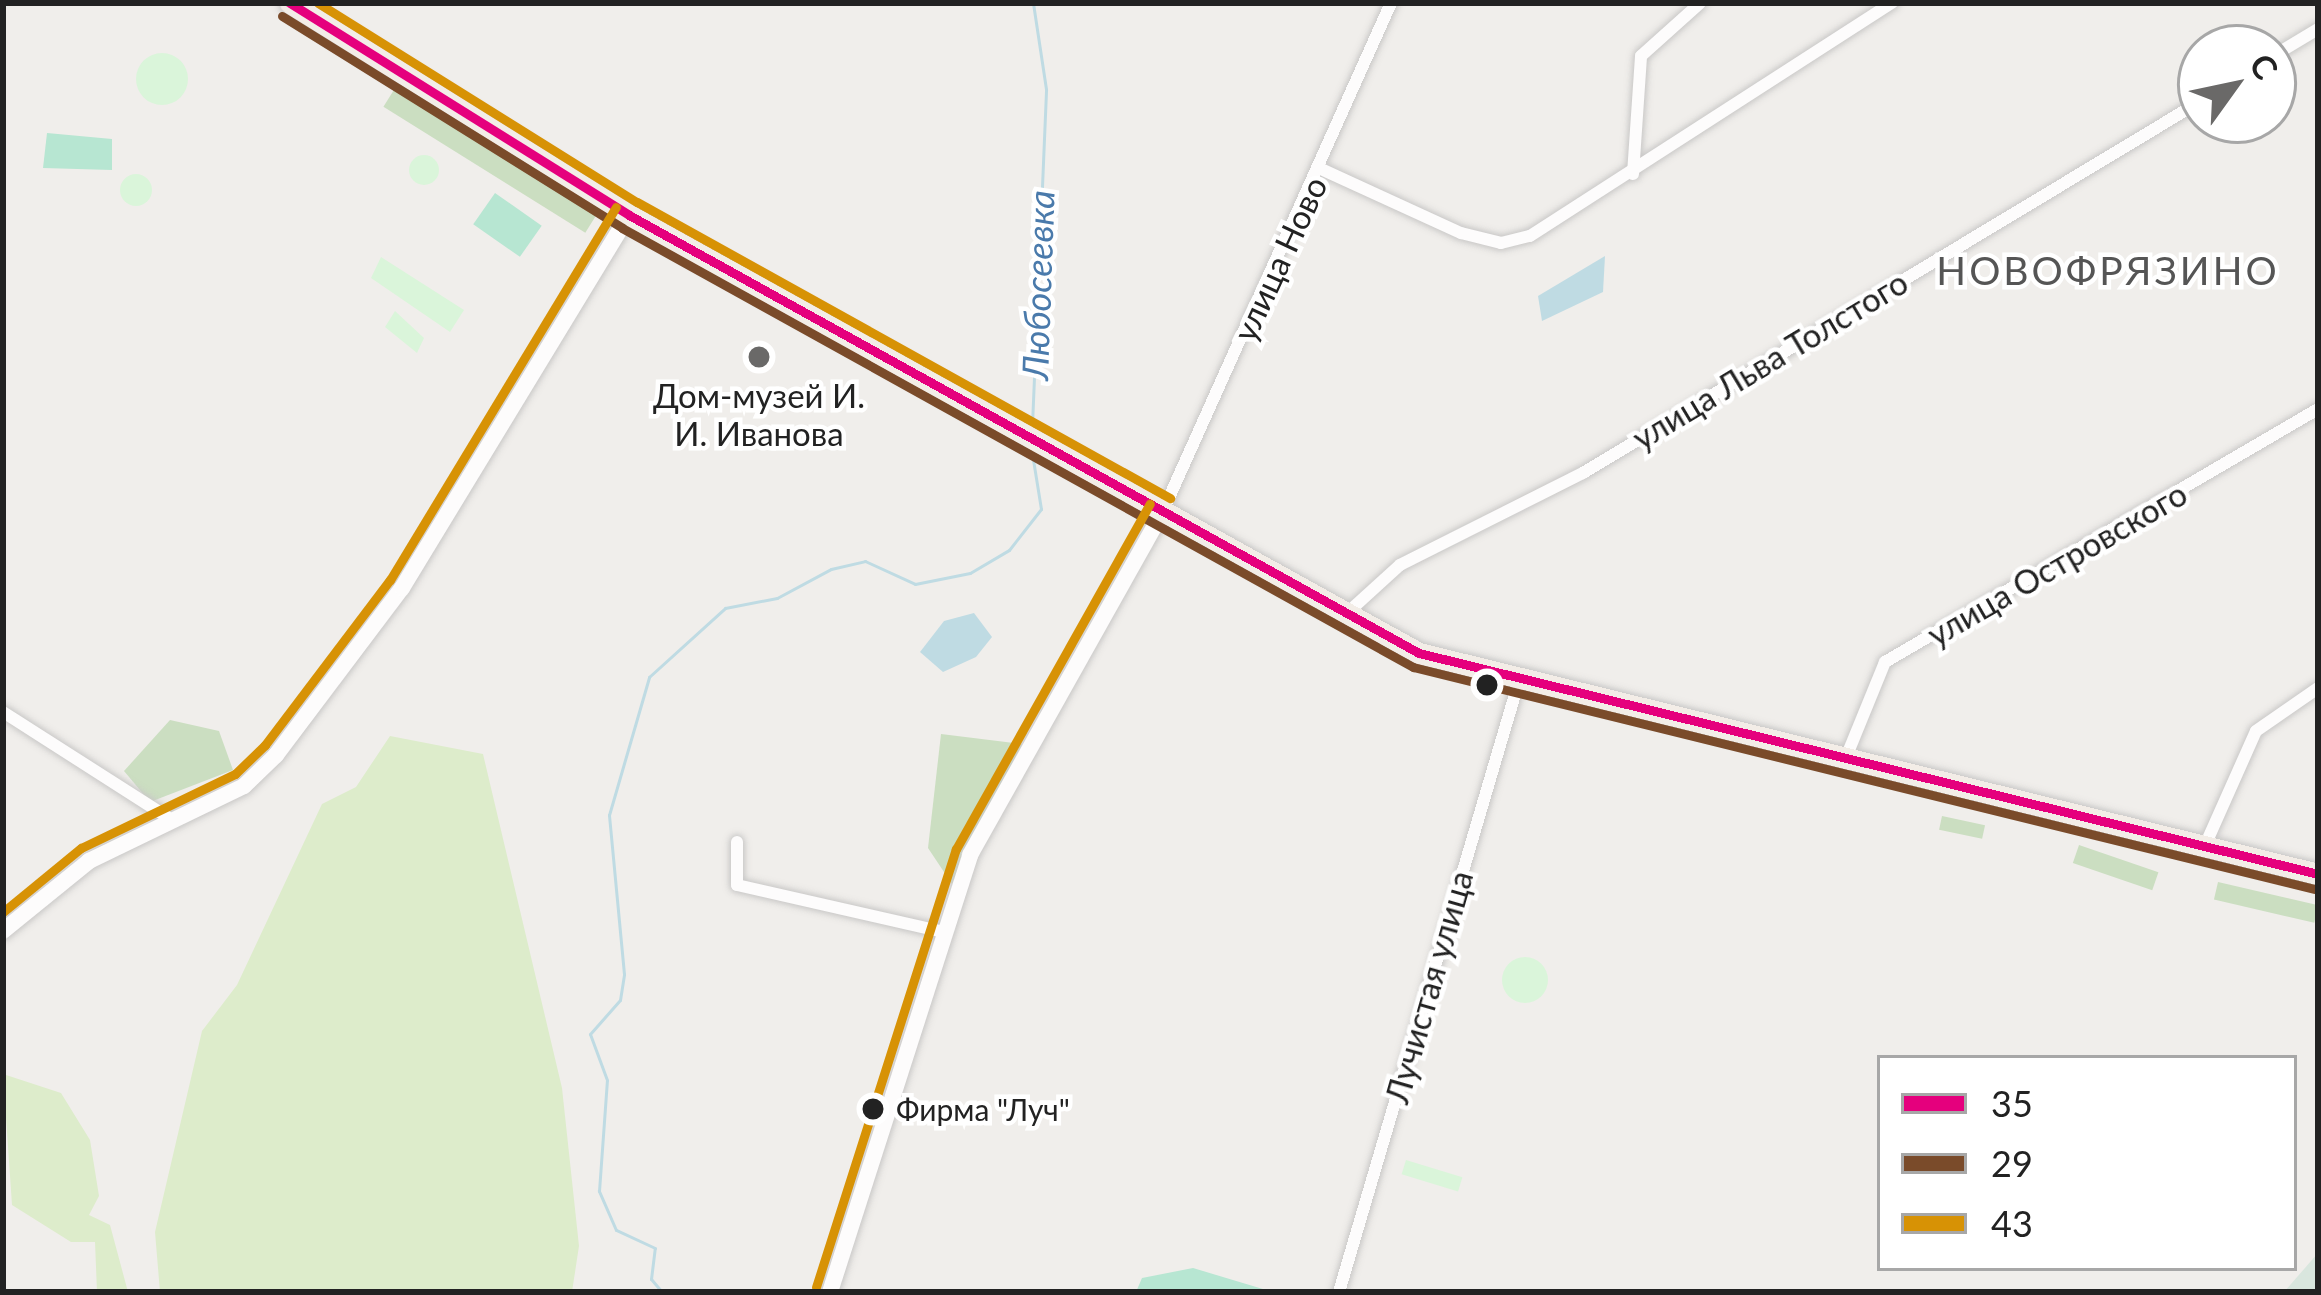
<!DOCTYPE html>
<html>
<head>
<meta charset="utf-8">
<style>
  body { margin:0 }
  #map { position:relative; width:2321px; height:1295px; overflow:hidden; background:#f0eeeb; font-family:Lato,sans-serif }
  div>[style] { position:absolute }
  .grass>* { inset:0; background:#ddeccb }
  .forest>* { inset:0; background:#cbdec1; transform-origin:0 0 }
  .wetland>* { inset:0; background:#d9e6de }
  .park>* { inset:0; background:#daf5da; transform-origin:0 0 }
  .round { border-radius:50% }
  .pitch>* { inset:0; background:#b7e6d2; transform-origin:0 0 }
  .water>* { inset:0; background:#bfdbe3 }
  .stream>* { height:3px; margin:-1.5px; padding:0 1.5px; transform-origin:1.5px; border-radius:1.5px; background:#bfdbe3 }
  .roads { filter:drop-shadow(0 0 3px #c9c8c7) drop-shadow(0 0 3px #c9c8c7) }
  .minor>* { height:12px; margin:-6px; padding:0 6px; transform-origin:6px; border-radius:6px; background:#fdfcfc }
  .tertiary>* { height:16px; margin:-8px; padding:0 8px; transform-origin:8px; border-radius:8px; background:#fdfcfc }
  .primary>* { height:21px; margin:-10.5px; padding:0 10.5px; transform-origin:10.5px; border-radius:10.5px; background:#f3ede7 }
  .bus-1>* { height:9px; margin:-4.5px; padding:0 4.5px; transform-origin:4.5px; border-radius:4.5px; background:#e5007d }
  .bus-2>* { height:9px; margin:-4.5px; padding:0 4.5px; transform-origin:4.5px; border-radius:4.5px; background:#7a4b2a }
  .bus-3>* { height:9px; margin:-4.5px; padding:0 4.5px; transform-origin:4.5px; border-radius:4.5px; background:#d79205 }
  .dots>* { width:33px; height:33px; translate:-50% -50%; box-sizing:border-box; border:6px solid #fff; border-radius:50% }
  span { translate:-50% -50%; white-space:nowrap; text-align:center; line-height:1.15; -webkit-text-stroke:9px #fff; paint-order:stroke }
  .bus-label { font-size:30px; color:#222 }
  .left { translate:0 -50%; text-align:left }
  .street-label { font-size:33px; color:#222 }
  .poi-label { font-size:33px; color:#222 }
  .water-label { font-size:36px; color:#4a7aab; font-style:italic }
  .quarter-label { font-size:39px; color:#555; letter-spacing:3px }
  .frame { position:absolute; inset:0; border:6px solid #222; pointer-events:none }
  .legend { position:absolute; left:1877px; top:1055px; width:420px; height:216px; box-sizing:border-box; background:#fff; border:3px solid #a7a7a7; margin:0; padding:15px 21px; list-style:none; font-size:36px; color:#222 }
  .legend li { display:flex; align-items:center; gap:24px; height:60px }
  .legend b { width:60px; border:3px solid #a7a7a7 }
  .north { position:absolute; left:2177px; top:24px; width:120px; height:120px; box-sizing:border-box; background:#fff; border:3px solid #a7a7a7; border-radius:50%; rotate:57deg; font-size:33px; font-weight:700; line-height:48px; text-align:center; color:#222 }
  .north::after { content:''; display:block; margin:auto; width:42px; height:54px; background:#6a6968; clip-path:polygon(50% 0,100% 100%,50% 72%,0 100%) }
</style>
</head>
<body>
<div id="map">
  <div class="grass">
    <div style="clip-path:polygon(390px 736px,483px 754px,562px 1088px,579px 1246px,572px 1292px,160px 1292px,155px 1232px,202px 1031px,237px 985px,322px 804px,356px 787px)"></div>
    <div style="clip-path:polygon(3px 1074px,61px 1093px,90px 1140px,99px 1196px,89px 1215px,110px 1225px,128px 1292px,97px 1292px,95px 1242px,71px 1242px,12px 1205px)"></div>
  </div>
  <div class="forest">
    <div style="left:402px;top:77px;width:238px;height:35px;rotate:32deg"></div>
    <div style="clip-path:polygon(170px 720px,219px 731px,233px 770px,150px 802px,124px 771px)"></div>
    <div style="clip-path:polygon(941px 734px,1022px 744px,952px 884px,928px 848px)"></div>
    <div style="left:1942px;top:816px;width:44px;height:14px;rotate:12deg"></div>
    <div style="left:2079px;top:845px;width:84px;height:19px;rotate:19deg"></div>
    <div style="left:2218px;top:882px;width:103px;height:18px;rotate:13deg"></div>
  </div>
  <div class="wetland">
    <div style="clip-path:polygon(2318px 1253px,2318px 1292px,2284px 1292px)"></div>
  </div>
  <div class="park">
    <div class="round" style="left:136px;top:53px;width:52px;height:52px"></div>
    <div class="round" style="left:409px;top:155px;width:30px;height:30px"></div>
    <div class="round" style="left:120px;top:174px;width:32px;height:32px"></div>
    <div style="clip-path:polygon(381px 257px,464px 310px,450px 332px,371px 278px)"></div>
    <div style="clip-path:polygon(395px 311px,424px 338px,417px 353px,385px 327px)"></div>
    <div class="round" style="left:1502px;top:957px;width:46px;height:46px"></div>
    <div style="left:1406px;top:1160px;width:59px;height:15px;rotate:17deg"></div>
  </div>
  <div class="pitch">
    <div style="clip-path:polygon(47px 133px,112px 139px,112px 170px,43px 168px)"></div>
    <div style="left:495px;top:193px;width:57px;height:38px;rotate:35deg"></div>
    <div style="clip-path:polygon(1193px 1268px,1273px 1292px,1136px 1292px,1142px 1278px)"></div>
  </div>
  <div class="water">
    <div style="clip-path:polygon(1605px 256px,1603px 292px,1542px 321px,1538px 296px)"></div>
    <div style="clip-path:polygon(974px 613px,992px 637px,976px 657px,943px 672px,920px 652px,944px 621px)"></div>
  </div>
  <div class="stream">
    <div style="left:1032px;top:425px;width:336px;rotate:-87.6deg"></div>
    <div style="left:1046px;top:89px;width:87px;rotate:-98.6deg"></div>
    <div style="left:662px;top:1292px;width:17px;rotate:-130deg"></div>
    <div style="left:651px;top:1279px;width:31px;rotate:-83deg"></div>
    <div style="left:655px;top:1248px;width:43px;rotate:-155.2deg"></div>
    <div style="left:616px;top:1230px;width:43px;rotate:-113.6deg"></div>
    <div style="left:599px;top:1191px;width:111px;rotate:-85.9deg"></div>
    <div style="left:607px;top:1080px;width:49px;rotate:-110.3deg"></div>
    <div style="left:590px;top:1034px;width:45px;rotate:-48.6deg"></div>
    <div style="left:620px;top:1000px;width:26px;rotate:-81deg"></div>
    <div style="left:624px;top:974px;width:160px;rotate:-95.4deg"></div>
    <div style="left:609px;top:815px;width:144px;rotate:-73.8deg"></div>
    <div style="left:649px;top:677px;width:103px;rotate:-42.2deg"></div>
    <div style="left:725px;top:608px;width:53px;rotate:-10.9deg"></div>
    <div style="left:777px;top:598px;width:61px;rotate:-28.2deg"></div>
    <div style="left:831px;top:569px;width:35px;rotate:-13deg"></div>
    <div style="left:865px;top:561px;width:55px;rotate:24.7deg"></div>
    <div style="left:915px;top:584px;width:56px;rotate:-11.3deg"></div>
    <div style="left:970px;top:573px;width:45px;rotate:-30.5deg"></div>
    <div style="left:1009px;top:550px;width:52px;rotate:-52deg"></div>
    <div style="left:1041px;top:509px;width:63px;rotate:-99.2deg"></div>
  </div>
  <div class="roads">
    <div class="minor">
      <div style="left:2273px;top:56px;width:52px;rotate:-31deg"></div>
      <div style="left:1321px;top:169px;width:154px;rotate:24.6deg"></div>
      <div style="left:1461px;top:233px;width:41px;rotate:14deg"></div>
      <div style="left:1501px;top:243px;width:30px;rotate:-14deg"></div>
      <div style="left:1530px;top:236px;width:431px;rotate:-32.8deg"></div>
      <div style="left:1633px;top:174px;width:118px;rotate:-86.1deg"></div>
      <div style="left:1641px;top:56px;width:79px;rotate:-41.9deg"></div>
      <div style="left:1163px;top:511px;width:557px;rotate:-65.83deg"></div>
      <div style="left:1345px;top:615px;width:74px;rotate:-42.3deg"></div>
      <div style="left:1400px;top:565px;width:205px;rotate:-26.7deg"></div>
      <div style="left:1583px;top:473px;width:721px;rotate:-31.05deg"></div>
      <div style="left:3px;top:712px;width:198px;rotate:32.6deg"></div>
      <div style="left:1845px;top:760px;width:106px;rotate:-67.8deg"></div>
      <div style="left:1885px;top:662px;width:501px;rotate:-30.3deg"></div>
      <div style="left:737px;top:842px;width:43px;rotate:90deg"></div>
      <div style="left:737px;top:885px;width:208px;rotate:12.8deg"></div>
      <div style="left:2203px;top:850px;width:130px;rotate:-66deg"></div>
      <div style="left:2256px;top:731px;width:75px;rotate:-34.7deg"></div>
      <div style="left:1339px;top:1292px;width:637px;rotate:-73.59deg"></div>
    </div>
    <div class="tertiary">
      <div style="left:3px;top:931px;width:111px;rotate:-39.1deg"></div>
      <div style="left:89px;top:861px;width:172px;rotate:-25.8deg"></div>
      <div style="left:244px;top:786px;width:45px;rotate:-44.1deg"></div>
      <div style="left:276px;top:755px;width:209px;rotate:-53deg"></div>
      <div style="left:402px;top:588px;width:437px;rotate:-58.7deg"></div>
      <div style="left:830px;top:1292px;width:459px;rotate:-72.2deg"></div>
      <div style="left:970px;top:855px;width:394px;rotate:-60.7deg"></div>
    </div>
    <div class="primary">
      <div style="left:290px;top:3px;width:400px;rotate:32deg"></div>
      <div style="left:629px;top:215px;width:903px;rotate:29.01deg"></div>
      <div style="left:1419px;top:653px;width:926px;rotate:13.81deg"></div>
    </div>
  </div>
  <div class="bus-1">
    <div style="left:290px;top:3px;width:400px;rotate:32deg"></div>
    <div style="left:629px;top:215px;width:903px;rotate:29.01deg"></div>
    <div style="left:1419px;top:653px;width:926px;rotate:13.81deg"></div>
  </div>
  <div class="bus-2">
    <div style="left:282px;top:16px;width:401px;rotate:31.9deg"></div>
    <div style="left:622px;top:228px;width:905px;rotate:29.03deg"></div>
    <div style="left:1413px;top:667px;width:928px;rotate:13.84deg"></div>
  </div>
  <div class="bus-3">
    <div style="left:318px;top:3px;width:376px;rotate:32deg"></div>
    <div style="left:637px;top:202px;width:610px;rotate:29.05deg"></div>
    <div style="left:3px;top:912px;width:101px;rotate:-39.4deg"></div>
    <div style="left:81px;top:848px;width:171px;rotate:-25.7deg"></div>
    <div style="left:235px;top:774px;width:42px;rotate:-44deg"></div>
    <div style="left:265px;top:745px;width:207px;rotate:-52.9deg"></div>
    <div style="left:390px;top:580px;width:436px;rotate:-58.8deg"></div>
    <div style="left:816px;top:1287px;width:460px;rotate:-72.3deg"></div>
    <div style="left:956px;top:849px;width:396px;rotate:-60.7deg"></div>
  </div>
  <div class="dots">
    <div style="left:759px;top:357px;background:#6a6968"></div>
    <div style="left:1487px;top:685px;background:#222"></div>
    <div style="left:873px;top:1109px;background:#222"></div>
  </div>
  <div class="bus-label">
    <span class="left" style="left:896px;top:1109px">Фирма "Луч"</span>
  </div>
  <div class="street-label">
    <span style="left:1280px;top:259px;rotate:-65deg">улица Ново</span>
    <span style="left:1770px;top:360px;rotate:-31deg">улица Льва Толстого</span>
    <span style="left:2057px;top:564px;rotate:-30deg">улица Островского</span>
    <span style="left:1429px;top:987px;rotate:-74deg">Лучистая улица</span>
  </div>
  <div class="poi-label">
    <span style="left:759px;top:415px">Дом-музей И.<br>И. Иванова</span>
  </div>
  <div class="water-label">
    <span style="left:1038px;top:285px;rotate:-88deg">Любосеевка</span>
  </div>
  <div class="quarter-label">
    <span style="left:2108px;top:270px">НОВОФРЯЗИНО</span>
  </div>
  <div class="frame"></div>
  <ul class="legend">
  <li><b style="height:15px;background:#e5007d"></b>35</li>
  <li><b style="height:15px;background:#7a4b2a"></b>29</li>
  <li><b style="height:15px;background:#d79205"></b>43</li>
  </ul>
  <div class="north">С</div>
</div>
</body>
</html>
